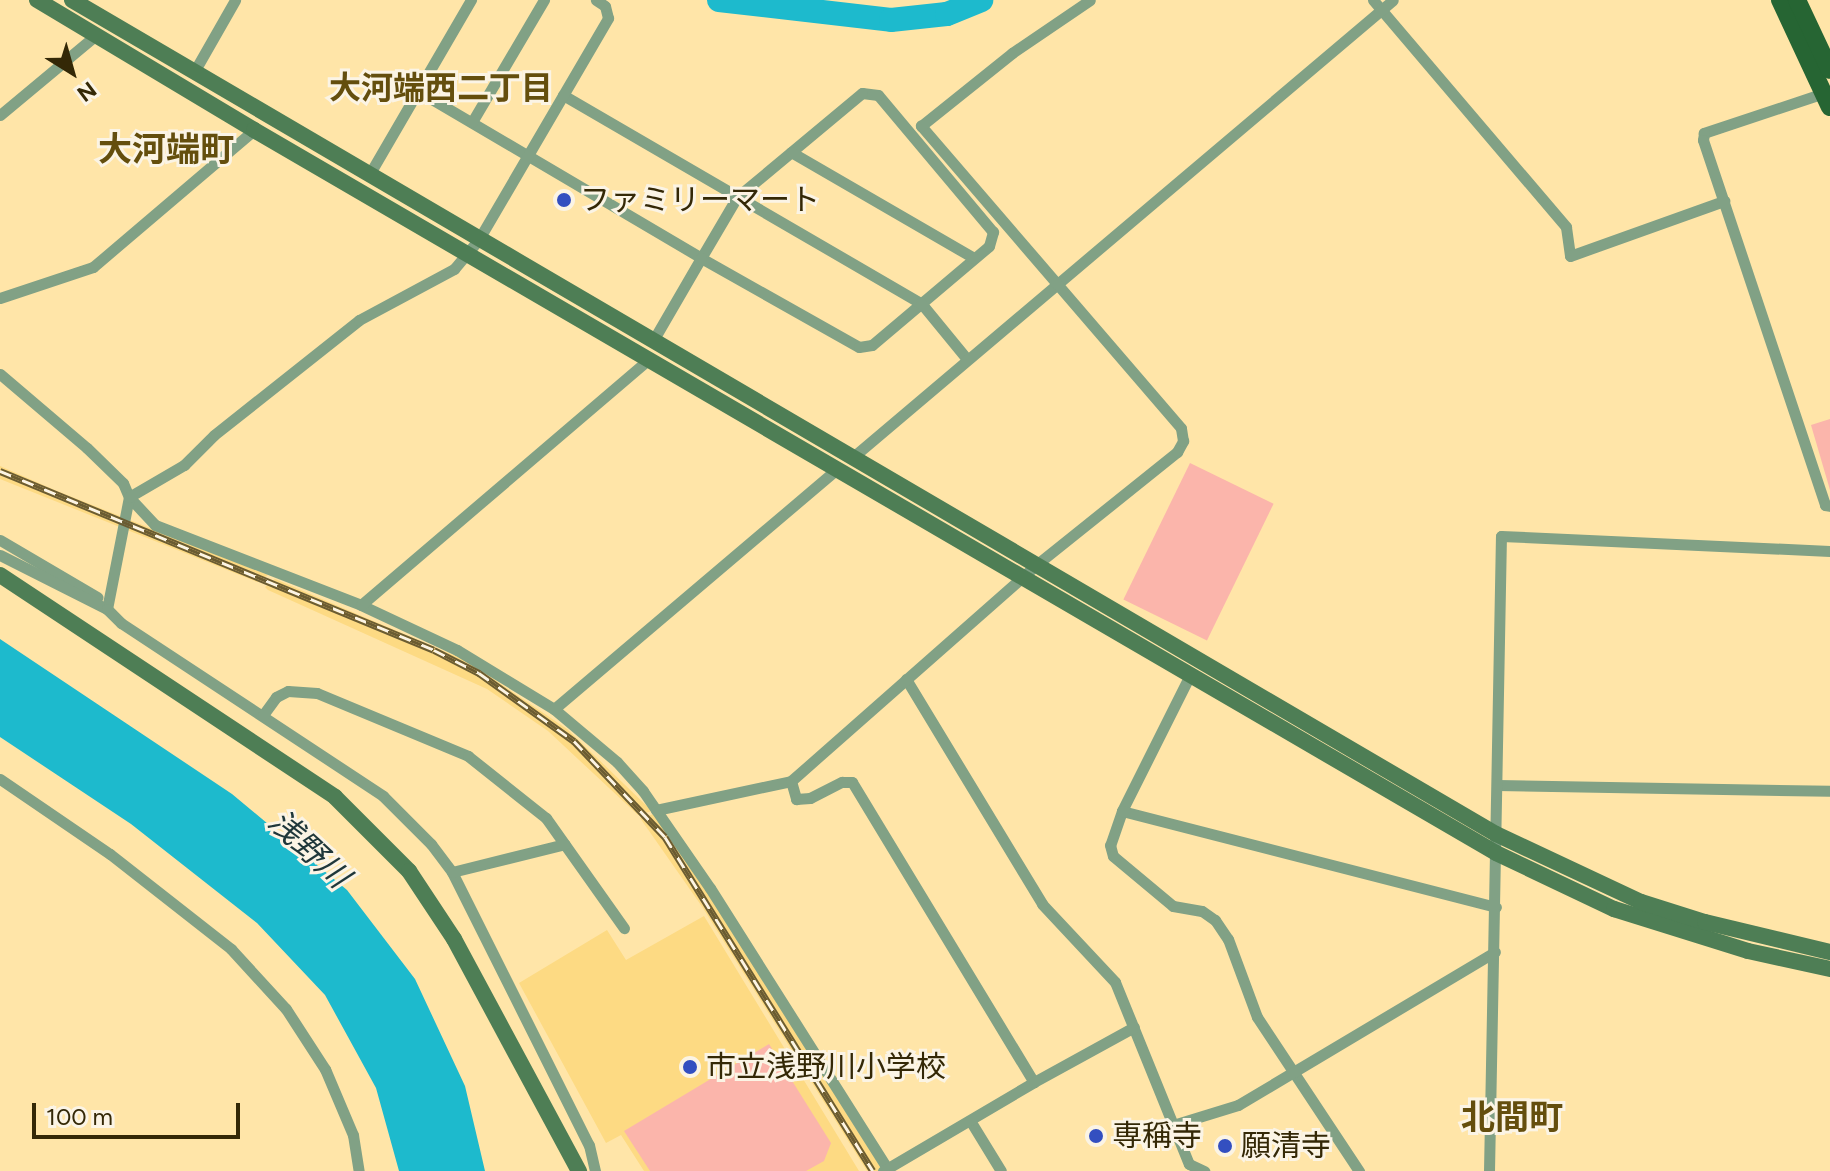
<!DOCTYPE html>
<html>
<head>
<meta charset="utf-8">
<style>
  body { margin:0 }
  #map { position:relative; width:1830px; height:1171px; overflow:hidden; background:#ffe5a8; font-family:Figtree,"Noto Sans JP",sans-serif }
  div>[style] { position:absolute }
  .built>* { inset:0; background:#fdda83 }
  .green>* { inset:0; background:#fbb5ab; transform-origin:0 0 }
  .water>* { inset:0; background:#1dbacd }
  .river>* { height:24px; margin:-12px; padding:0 12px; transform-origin:12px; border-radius:12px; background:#1dbacd }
  .street>* { height:11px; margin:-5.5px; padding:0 5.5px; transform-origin:5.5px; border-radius:5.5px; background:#81a185 }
  .secondary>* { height:16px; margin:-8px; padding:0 8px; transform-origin:8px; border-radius:8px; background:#4e7e55 }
  .primary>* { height:18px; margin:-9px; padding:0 9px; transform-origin:9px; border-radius:9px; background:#266533 }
  .rail>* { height:7px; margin-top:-3.5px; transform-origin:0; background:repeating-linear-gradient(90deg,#fbf4e5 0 12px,#6b5c32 0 24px); box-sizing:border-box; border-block:2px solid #6b5c32 }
  .dots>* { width:22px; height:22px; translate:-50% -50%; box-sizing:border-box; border:4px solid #fbf4e5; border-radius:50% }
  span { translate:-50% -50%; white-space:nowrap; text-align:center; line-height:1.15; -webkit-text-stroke:6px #fbf4e5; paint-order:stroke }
  .poi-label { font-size:30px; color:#342806 }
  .left { translate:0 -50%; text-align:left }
  .neighbourhood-label { font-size:32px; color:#644e0d; font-weight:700 }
  .water-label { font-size:32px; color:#1f373a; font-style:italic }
  .quarter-label { font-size:34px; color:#644e0d; font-weight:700 }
  .north { position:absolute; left:32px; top:32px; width:80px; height:80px; -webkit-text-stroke:6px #fbf4e5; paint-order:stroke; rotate:143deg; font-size:22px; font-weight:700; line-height:32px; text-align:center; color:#342806 }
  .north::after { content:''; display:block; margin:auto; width:28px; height:36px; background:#342806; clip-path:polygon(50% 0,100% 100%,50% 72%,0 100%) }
  .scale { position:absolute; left:32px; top:1103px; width:208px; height:36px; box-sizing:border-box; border:4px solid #342806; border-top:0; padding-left:10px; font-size:24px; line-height:28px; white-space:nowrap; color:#342806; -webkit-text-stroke:6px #fbf4e5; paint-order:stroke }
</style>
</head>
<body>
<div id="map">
  <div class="built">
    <div style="clip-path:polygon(0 466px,57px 491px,268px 575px,257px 582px,0 479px)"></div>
    <div style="clip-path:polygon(275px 579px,467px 661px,567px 729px,652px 811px,638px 815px,548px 731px,487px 689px,268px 590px,265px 587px)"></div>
    <div style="clip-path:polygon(654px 814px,676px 843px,883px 1171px,867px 1171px,703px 908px,640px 818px)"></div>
    <div style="clip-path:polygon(704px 916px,859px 1171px,644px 1171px,621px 1135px,606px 1143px,519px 983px,607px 930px,626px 960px)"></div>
  </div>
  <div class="green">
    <div style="clip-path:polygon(1830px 419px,1830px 490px,1811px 425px)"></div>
    <div style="left:1190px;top:463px;width:93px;height:152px;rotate:26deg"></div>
    <div style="clip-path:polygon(769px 1044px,831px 1143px,824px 1161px,806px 1171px,650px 1171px,624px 1131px)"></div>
  </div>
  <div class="water">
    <div style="clip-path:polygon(0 639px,232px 794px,347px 890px,415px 979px,465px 1086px,485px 1171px,399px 1171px,376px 1088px,325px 995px,257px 923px,131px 824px,0 737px)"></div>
  </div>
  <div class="river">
    <div style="left:719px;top:0;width:173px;rotate:6.6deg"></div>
    <div style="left:891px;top:20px;width:56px;rotate:-6.1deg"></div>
    <div style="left:947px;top:14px;width:37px;rotate:-22deg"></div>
  </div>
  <div class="street">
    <div style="left:1373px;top:0;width:298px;rotate:49.6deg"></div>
    <div style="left:1566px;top:227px;width:29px;rotate:82deg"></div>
    <div style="left:1570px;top:256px;width:164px;rotate:-19.7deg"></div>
    <div style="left:194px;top:72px;width:83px;rotate:-60.3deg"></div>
    <div style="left:418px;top:91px;width:329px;rotate:30.5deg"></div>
    <div style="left:701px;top:258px;width:181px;rotate:29.4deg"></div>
    <div style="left:859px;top:347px;width:13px;rotate:-9deg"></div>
    <div style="left:872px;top:345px;width:153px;rotate:-40.2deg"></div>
    <div style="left:989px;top:246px;width:15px;rotate:-74deg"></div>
    <div style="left:993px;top:232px;width:179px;rotate:-130deg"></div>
    <div style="left:878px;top:95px;width:16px;rotate:-173deg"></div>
    <div style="left:862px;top:93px;width:163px;rotate:140.2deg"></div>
    <div style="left:737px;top:197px;width:71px;rotate:120.5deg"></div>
    <div style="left:701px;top:258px;width:94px;rotate:120.1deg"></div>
    <div style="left:1827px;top:92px;width:130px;rotate:161.6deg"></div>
    <div style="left:1704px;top:133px;width:7px;rotate:98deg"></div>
    <div style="left:1703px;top:140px;width:385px;rotate:71.5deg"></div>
    <div style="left:1825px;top:505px;width:5px;rotate:11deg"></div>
    <div style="left:563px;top:95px;width:414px;rotate:30.2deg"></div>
    <div style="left:921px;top:303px;width:72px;rotate:50.6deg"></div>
    <div style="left:0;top:115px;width:125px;rotate:-39.8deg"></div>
    <div style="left:472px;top:122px;width:142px;rotate:-59.5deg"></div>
    <div style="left:791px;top:152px;width:211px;rotate:30.1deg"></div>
    <div style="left:369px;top:175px;width:203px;rotate:-59.8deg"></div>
    <div style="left:0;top:298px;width:98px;rotate:-18.4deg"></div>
    <div style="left:93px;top:267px;width:211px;rotate:-40.4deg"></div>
    <div style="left:0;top:374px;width:114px;rotate:40.4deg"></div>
    <div style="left:87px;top:448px;width:50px;rotate:44.2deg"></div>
    <div style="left:123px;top:483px;width:15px;rotate:67deg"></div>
    <div style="left:129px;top:497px;width:38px;rotate:47deg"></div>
    <div style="left:155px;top:525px;width:221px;rotate:21.2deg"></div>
    <div style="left:361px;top:605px;width:106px;rotate:25.1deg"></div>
    <div style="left:457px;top:650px;width:114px;rotate:31.3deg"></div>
    <div style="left:554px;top:709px;width:82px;rotate:40.1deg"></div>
    <div style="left:617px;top:762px;width:39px;rotate:48deg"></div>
    <div style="left:643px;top:791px;width:118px;rotate:55.4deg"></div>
    <div style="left:710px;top:888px;width:335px;rotate:57.7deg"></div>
    <div style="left:853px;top:457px;width:707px;rotate:-40.24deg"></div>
    <div style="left:0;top:540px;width:113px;rotate:30.4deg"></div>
    <div style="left:0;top:555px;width:120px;rotate:26.8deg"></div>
    <div style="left:107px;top:609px;width:114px;rotate:-78.9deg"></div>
    <div style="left:129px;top:497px;width:64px;rotate:-30.2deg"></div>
    <div style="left:184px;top:465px;width:42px;rotate:-45deg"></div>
    <div style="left:214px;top:435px;width:185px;rotate:-38.4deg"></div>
    <div style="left:359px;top:320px;width:108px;rotate:-28.2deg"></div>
    <div style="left:454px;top:269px;width:39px;rotate:-50deg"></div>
    <div style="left:479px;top:239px;width:256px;rotate:-59.7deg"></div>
    <div style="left:608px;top:18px;width:12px;rotate:-104deg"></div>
    <div style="left:605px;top:6px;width:11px;rotate:-146deg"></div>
    <div style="left:361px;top:605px;width:379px;rotate:-40.5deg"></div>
    <div style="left:107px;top:609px;width:20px;rotate:45deg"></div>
    <div style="left:121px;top:623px;width:314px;rotate:33.4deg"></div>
    <div style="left:383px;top:796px;width:68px;rotate:45deg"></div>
    <div style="left:431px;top:844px;width:35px;rotate:53deg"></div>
    <div style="left:452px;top:872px;width:305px;rotate:63.4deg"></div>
    <div style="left:589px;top:1145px;width:27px;rotate:77deg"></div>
    <div style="left:1190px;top:675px;width:152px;rotate:116.6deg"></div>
    <div style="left:1122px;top:811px;width:36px;rotate:109deg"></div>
    <div style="left:1110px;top:845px;width:11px;rotate:75deg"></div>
    <div style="left:1113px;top:856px;width:78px;rotate:39.8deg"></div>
    <div style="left:1173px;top:906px;width:29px;rotate:10deg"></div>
    <div style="left:1202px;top:911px;width:16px;rotate:35deg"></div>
    <div style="left:1215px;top:920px;width:23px;rotate:56deg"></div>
    <div style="left:1228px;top:939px;width:83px;rotate:69.6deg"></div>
    <div style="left:1257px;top:1017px;width:185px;rotate:56.5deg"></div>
    <div style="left:906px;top:679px;width:263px;rotate:58.8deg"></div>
    <div style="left:1042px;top:904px;width:107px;rotate:46.9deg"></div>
    <div style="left:1115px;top:982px;width:196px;rotate:67.9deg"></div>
    <div style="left:1189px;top:1164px;width:17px;rotate:25deg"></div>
    <div style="left:554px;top:709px;width:371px;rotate:-40.3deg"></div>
    <div style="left:263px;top:715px;width:22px;rotate:-54deg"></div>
    <div style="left:276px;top:697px;width:13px;rotate:-27deg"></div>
    <div style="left:288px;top:691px;width:29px;rotate:4deg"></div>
    <div style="left:317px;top:693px;width:164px;rotate:22.6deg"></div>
    <div style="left:468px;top:756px;width:100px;rotate:38.5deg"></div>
    <div style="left:546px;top:818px;width:135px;rotate:54.7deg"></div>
    <div style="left:0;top:779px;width:133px;rotate:34.3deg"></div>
    <div style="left:110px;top:854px;width:154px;rotate:38.1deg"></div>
    <div style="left:231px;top:949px;width:81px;rotate:47.5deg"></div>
    <div style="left:286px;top:1009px;width:72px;rotate:57deg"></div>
    <div style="left:325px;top:1069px;width:72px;rotate:67deg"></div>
    <div style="left:353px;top:1135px;width:36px;rotate:81deg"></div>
    <div style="left:791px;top:781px;width:19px;rotate:74deg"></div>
    <div style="left:796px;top:799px;width:14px;rotate:-4deg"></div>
    <div style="left:810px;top:798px;width:36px;rotate:-27deg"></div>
    <div style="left:842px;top:782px;width:10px"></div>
    <div style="left:852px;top:782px;width:351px;rotate:58.8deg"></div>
    <div style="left:1497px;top:785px;width:333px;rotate:1deg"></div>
    <div style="left:656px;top:810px;width:138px;rotate:-12.1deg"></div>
    <div style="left:791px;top:781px;width:327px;rotate:-41.4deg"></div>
    <div style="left:1036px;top:565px;width:181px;rotate:-38.7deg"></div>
    <div style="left:1177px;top:452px;width:13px;rotate:-61deg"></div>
    <div style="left:1183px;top:441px;width:13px;rotate:-99deg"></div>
    <div style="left:1181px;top:428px;width:399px;rotate:-130.7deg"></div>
    <div style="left:921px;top:126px;width:117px;rotate:-38.7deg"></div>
    <div style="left:1012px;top:53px;width:94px;rotate:-34.2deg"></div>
    <div style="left:1122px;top:811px;width:386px;rotate:14.4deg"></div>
    <div style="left:452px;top:872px;width:116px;rotate:-13.9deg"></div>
    <div style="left:971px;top:1122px;width:57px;rotate:58.5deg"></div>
    <div style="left:1173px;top:1125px;width:68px;rotate:-17.1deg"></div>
    <div style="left:1238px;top:1105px;width:299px;rotate:-30.8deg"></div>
    <div style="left:883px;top:1171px;width:175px;rotate:-30.5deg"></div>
    <div style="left:1034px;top:1082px;width:114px;rotate:-28.8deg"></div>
    <div style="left:1489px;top:1171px;width:635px;rotate:-88.92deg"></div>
    <div style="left:1501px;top:536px;width:329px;rotate:2.6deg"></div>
  </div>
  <div class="secondary">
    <div style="left:37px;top:0;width:253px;rotate:30.9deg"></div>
    <div style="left:254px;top:130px;width:1437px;rotate:30.2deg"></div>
    <div style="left:1496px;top:853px;width:131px;rotate:25.4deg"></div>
    <div style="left:1614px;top:909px;width:140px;rotate:17.4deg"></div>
    <div style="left:1748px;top:951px;width:84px;rotate:12.4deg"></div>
    <div style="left:72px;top:0;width:1650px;rotate:30.36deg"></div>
    <div style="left:1496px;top:834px;width:160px;rotate:25.1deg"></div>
    <div style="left:1641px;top:902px;width:67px;rotate:17.4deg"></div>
    <div style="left:1705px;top:922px;width:129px;rotate:13.5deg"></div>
    <div style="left:0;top:575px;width:402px;rotate:33.5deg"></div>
    <div style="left:335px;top:797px;width:105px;rotate:45deg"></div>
    <div style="left:409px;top:871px;width:82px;rotate:56.5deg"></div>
    <div style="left:454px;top:939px;width:264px;rotate:61.7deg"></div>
  </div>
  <div class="primary">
    <div style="left:1780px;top:0;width:118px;rotate:65deg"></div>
    <div style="left:1797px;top:0;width:77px;rotate:64.8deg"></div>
  </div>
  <div class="rail">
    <div style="left:0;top:471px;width:469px;rotate:22.4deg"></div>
    <div style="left:434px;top:650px;width:51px;rotate:27.1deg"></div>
    <div style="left:479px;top:673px;width:117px;rotate:35.6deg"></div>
    <div style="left:574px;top:741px;width:132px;rotate:46.5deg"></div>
    <div style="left:665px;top:837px;width:393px;rotate:58.1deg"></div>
  </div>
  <div class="dots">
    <div style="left:564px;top:200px;background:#334fc0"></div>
    <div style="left:690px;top:1067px;background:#334fc0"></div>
    <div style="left:1096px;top:1136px;background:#334fc0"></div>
    <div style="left:1225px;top:1146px;background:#334fc0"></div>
  </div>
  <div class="poi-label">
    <span class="left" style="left:580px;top:200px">ファミリーマート</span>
    <span class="left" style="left:706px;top:1067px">市立浅野川小学校</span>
    <span class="left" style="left:1112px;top:1136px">専稱寺</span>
    <span class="left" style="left:1241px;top:1146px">願清寺</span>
  </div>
  <div class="neighbourhood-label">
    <span style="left:441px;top:88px">大河端西二丁目</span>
  </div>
  <div class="water-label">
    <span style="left:309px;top:849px;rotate:43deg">浅野川</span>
  </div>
  <div class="quarter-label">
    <span style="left:166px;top:150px">大河端町</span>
    <span style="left:1512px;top:1118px">北間町</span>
  </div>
  <div class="north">N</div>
  <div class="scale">100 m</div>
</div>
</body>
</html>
